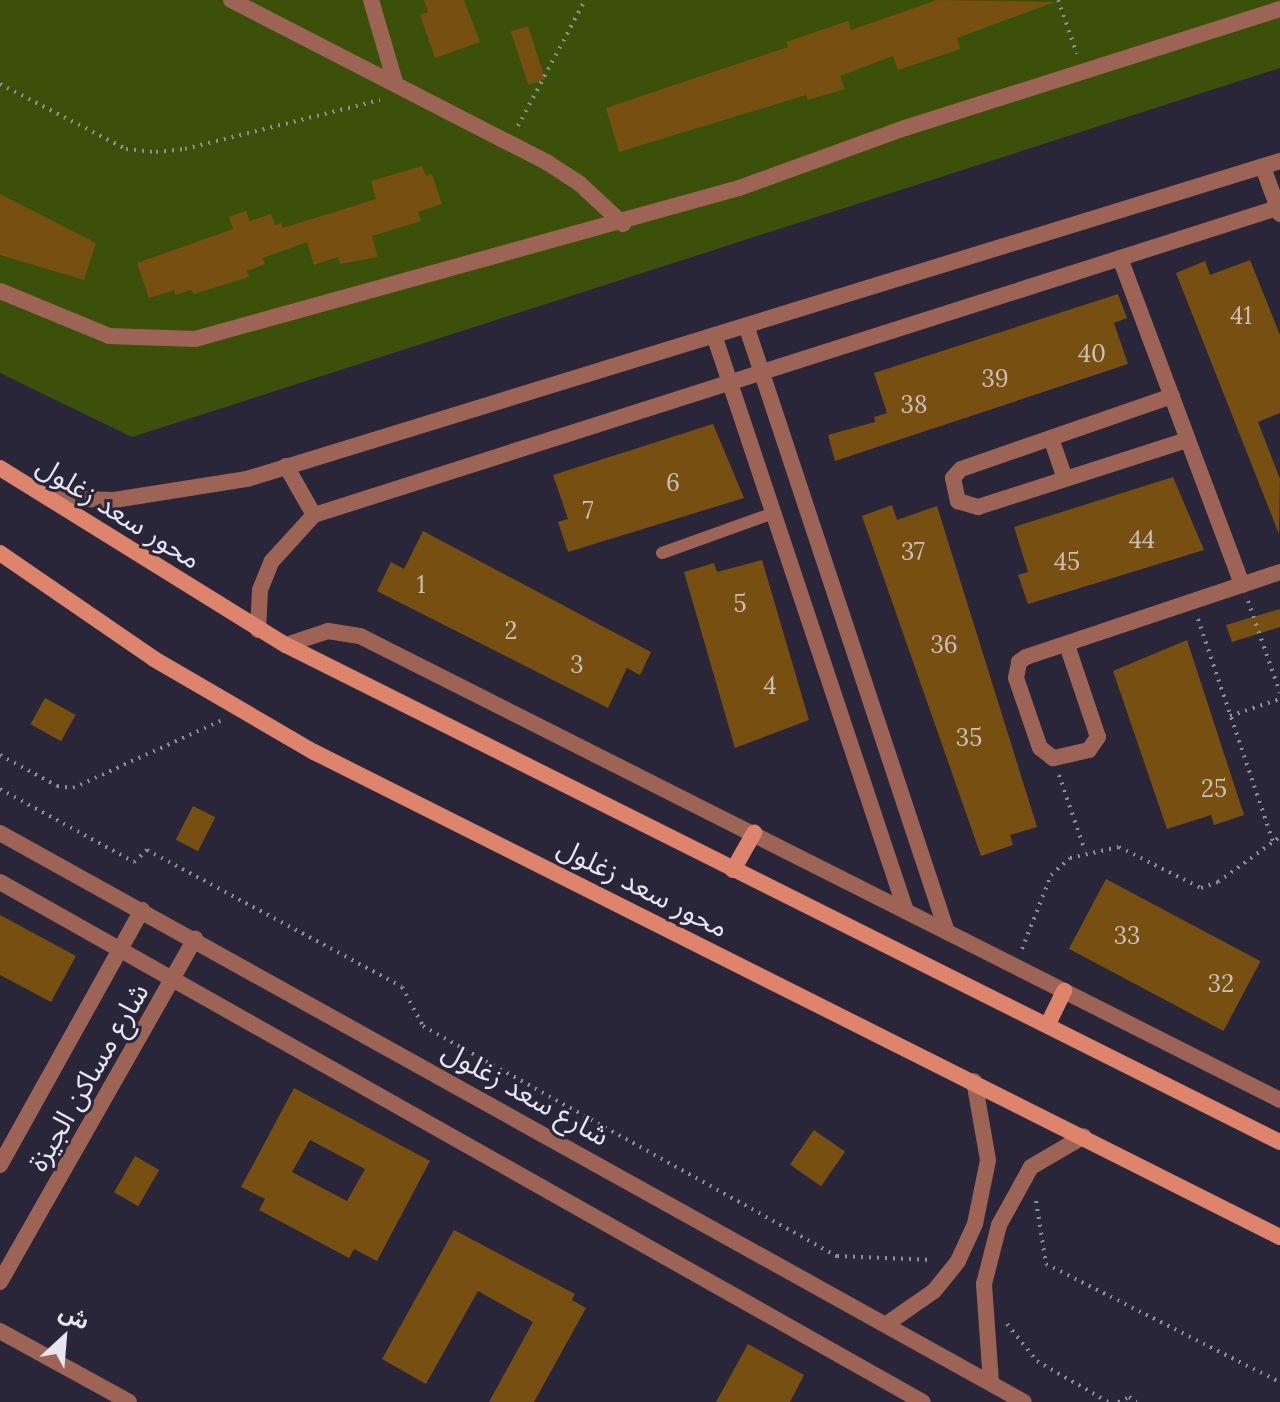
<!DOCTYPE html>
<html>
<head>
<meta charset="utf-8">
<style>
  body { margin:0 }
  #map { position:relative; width:1280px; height:1402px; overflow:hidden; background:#29263a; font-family:Lora,"Noto Sans Arabic",serif }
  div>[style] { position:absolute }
  .green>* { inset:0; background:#3b510a }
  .building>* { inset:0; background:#764f11; transform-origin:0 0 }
  .path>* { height:4px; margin-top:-2px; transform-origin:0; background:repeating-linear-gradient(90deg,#8f8d9d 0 2px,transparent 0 8px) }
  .service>* { height:12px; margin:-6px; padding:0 6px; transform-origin:6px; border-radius:6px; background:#9d6455 }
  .minor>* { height:16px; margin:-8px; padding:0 8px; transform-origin:8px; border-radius:8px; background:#9d6455 }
  .tertiary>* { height:16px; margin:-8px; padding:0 8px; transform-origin:8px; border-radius:8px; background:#9d6455 }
  .secondary>* { height:16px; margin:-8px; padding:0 8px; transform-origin:8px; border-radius:8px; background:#de846c }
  span { translate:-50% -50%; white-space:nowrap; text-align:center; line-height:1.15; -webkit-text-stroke:6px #29263a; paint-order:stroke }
  .number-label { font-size:24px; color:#cac0ba }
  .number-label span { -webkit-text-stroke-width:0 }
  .street-label { font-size:28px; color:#e6e5f2 }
  .north { position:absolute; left:24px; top:1298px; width:80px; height:80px; -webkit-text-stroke:6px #29263a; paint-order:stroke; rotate:26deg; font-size:22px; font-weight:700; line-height:32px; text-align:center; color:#e6e5f2 }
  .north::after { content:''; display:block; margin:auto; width:28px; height:36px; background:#e6e5f2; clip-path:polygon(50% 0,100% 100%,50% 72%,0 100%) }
</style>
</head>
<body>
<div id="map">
  <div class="green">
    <div style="clip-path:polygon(0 0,1280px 0,1280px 68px,132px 437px,0 373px)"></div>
  </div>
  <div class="building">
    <div style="clip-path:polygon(424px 0,464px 0,480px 42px,435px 58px,420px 15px,428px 12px)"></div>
    <div style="clip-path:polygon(937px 0,1055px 2px,957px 38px,960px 49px,898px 70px,893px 56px,840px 76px,845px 89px,808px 100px,806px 95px,619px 152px,606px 108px,788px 47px,786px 42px,848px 21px,851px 30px)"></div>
    <div style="left:528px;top:26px;width:56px;height:18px;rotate:72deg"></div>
    <div style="clip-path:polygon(422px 166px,426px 176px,432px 174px,442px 204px,418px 212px,421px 221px,372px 236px,378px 257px,340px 264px,338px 257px,314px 265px,307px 242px,263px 258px,265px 264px,247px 271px,249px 277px,194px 294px,191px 290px,175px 295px,174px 290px,149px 298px,137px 263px,233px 229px,229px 217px,246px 211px,250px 221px,271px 214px,275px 225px,281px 223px,283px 228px,376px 199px,371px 181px)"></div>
    <div style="clip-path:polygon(0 194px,96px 243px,84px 280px,0 255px)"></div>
    <div style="clip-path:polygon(1250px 260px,1280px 335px,1280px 413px,1258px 422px,1280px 479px,1279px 534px,1176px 273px,1205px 261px,1210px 275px)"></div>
    <div style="clip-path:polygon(1118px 294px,1127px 318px,1114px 323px,1128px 364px,835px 461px,828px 435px,875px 422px,874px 417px,887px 413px,874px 373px)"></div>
    <div style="clip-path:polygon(713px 424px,744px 498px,568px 552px,558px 522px,568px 519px,553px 475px)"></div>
    <div style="clip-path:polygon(1173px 477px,1204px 550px,1028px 604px,1018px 575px,1028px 572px,1014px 527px)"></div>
    <div style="clip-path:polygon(892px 505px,897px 520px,937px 506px,1037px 827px,1010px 835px,1013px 845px,981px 856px,862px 516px)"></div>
    <div style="clip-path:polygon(423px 531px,651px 652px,640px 675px,627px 668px,608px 708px,377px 591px,391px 562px,404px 569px)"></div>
    <div style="clip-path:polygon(762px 560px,809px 720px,735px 748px,684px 572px,714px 563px,717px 572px)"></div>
    <div style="clip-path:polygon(1280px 609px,1280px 627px,1232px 642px,1226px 625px)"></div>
    <div style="clip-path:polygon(1187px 640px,1244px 815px,1214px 825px,1211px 815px,1167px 829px,1113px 671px)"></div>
    <div style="left:45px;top:698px;width:35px;height:30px;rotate:29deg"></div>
    <div style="left:193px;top:806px;width:25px;height:38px;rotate:27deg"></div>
    <div style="left:1106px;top:879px;width:175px;height:79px;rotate:28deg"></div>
    <div style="clip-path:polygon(0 915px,76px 956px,51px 1002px,0 975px)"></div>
    <div style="clip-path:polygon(evenodd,294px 1088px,430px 1161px,377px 1261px,354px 1249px,349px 1258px,259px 1210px,265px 1199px,241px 1187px,294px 1088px,310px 1140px,365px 1169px,347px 1201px,292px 1172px,310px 1140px)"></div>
    <div style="left:814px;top:1130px;width:38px;height:42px;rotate:35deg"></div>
    <div style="left:135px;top:1156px;width:28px;height:42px;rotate:30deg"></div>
    <div style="clip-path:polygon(454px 1230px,575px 1294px,572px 1300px,586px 1308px,534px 1402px,489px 1402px,533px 1322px,478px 1291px,426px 1384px,382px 1359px)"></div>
    <div style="clip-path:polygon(748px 1344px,804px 1375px,790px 1402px,716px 1402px)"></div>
  </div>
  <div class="path">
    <div style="left:1058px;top:0;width:57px;rotate:70.6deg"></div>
    <div style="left:0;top:84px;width:142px;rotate:27.3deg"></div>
    <div style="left:126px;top:149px;width:30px;rotate:6deg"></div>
    <div style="left:156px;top:152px;width:29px;rotate:-6deg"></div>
    <div style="left:185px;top:149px;width:201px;rotate:-14.1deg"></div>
    <div style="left:518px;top:126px;width:143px;rotate:-62deg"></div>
    <div style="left:1248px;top:601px;width:97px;rotate:70.8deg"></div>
    <div style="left:1198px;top:619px;width:235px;rotate:71.4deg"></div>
    <div style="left:1230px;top:716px;width:53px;rotate:-18.8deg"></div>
    <div style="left:0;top:755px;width:65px;rotate:28.5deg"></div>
    <div style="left:57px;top:786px;width:16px;rotate:7deg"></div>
    <div style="left:73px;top:788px;width:164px;rotate:-24.5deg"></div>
    <div style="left:1059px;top:775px;width:80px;rotate:71.1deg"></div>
    <div style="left:0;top:789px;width:153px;rotate:28.6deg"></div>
    <div style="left:134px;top:862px;width:18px;rotate:-43deg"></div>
    <div style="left:147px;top:850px;width:289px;rotate:28.2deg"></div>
    <div style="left:402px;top:987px;width:44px;rotate:61.7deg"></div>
    <div style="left:423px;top:1026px;width:474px;rotate:29.1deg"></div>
    <div style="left:837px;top:1256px;width:96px;rotate:2.4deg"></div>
    <div style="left:1022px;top:949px;width:79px;rotate:-68.6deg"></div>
    <div style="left:1051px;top:875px;width:25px;rotate:-42deg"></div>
    <div style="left:1070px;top:858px;width:50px;rotate:-12.7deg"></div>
    <div style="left:1119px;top:847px;width:92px;rotate:26.6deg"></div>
    <div style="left:1201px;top:888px;width:18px;rotate:-19deg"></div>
    <div style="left:1218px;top:882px;width:77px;rotate:-36deg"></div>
    <div style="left:1036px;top:1201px;width:64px;rotate:81deg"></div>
    <div style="left:1046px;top:1264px;width:262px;rotate:26.8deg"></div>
    <div style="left:1007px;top:1324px;width:48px;rotate:51deg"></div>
    <div style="left:1037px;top:1361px;width:82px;rotate:30deg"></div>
    <div style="left:1118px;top:1402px;width:12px;rotate:-24deg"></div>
    <div style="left:1129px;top:1397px;width:9px;rotate:32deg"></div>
  </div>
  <div class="service">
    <div style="left:662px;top:553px;width:119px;rotate:-19.7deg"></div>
  </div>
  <div class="minor">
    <div style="left:231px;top:0;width:356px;rotate:27.2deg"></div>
    <div style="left:548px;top:163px;width:38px;rotate:33deg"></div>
    <div style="left:580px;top:184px;width:59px;rotate:42.9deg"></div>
    <div style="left:371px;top:0;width:85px;rotate:73.7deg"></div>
    <div style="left:1263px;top:167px;width:50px;rotate:70.1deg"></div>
    <div style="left:1120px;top:258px;width:349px;rotate:69.5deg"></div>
    <div style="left:0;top:291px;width:118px;rotate:22.4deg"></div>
    <div style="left:109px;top:336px;width:86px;rotate:2deg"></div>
    <div style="left:195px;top:339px;width:565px;rotate:-15.51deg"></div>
    <div style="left:739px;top:188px;width:177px;rotate:-19.9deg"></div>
    <div style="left:905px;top:128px;width:393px;rotate:-17.6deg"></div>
    <div style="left:747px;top:328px;width:636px;rotate:71.68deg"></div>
    <div style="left:715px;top:338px;width:604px;rotate:71.57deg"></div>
    <div style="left:1172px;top:396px;width:223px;rotate:160.9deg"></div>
    <div style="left:961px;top:469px;width:12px;rotate:132deg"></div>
    <div style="left:953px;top:478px;width:24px;rotate:78deg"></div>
    <div style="left:958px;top:501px;width:21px;rotate:17deg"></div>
    <div style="left:978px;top:507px;width:219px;rotate:-17.8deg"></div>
    <div style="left:1051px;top:438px;width:43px;rotate:71.1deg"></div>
    <div style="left:286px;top:645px;width:44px;rotate:-18.4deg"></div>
    <div style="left:328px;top:631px;width:32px;rotate:9deg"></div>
    <div style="left:360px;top:636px;width:1030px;rotate:26.76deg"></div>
    <div style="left:1067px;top:645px;width:97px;rotate:71.4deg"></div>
    <div style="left:1098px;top:737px;width:16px;rotate:125deg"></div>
    <div style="left:1089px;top:750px;width:37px;rotate:167deg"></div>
    <div style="left:1053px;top:758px;width:16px;rotate:-142deg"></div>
    <div style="left:1040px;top:748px;width:74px;rotate:-108.9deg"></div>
    <div style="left:1016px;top:678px;width:16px;rotate:-79deg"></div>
    <div style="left:1019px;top:662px;width:9px;rotate:-36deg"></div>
    <div style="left:1026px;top:657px;width:268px;rotate:-18.5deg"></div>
    <div style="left:0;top:1331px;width:147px;rotate:28.8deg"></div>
  </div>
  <div class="tertiary">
    <div style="left:286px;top:466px;width:56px;rotate:60.3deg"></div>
    <div style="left:48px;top:498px;width:66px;rotate:1.7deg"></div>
    <div style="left:114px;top:500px;width:135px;rotate:-9deg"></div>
    <div style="left:247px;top:479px;width:1081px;rotate:-17.11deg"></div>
    <div style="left:258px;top:630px;width:40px;rotate:-87.1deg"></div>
    <div style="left:260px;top:590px;width:31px;rotate:-68deg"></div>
    <div style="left:272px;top:561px;width:62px;rotate:-47.6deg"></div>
    <div style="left:314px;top:515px;width:1014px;rotate:-17.68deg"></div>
    <div style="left:0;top:833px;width:1171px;rotate:29.06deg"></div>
    <div style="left:0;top:882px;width:1059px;rotate:29.4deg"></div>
    <div style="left:0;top:1165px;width:292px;rotate:-60.9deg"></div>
    <div style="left:0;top:1282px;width:395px;rotate:-60.4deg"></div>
    <div style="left:888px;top:1323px;width:56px;rotate:-34.8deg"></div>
    <div style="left:934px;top:1291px;width:38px;rotate:-51deg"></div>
    <div style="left:958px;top:1261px;width:41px;rotate:-65.3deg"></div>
    <div style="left:975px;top:1224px;width:65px;rotate:-78.5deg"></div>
    <div style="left:988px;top:1160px;width:80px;rotate:-100deg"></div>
    <div style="left:991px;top:1382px;width:98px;rotate:-94.1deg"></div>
    <div style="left:984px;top:1284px;width:61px;rotate:-75.7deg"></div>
    <div style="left:999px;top:1225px;width:66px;rotate:-61.1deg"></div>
    <div style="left:1031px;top:1167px;width:61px;rotate:-30.3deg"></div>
  </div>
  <div class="secondary">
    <div style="left:0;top:468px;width:336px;rotate:31.8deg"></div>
    <div style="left:286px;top:645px;width:1111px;rotate:26.57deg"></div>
    <div style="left:0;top:553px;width:187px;rotate:34.5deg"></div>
    <div style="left:154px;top:659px;width:185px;rotate:30.2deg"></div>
    <div style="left:314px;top:752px;width:1081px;rotate:26.66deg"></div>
    <div style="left:733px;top:870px;width:43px;rotate:-60.4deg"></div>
    <div style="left:1048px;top:1024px;width:37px;rotate:-64deg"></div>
  </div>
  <div class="number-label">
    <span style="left:1241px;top:316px">41</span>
    <span style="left:1092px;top:354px">40</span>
    <span style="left:995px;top:379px">39</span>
    <span style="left:914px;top:405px">38</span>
    <span style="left:673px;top:483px">6</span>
    <span style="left:588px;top:511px">7</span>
    <span style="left:1142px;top:540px">44</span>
    <span style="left:913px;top:552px">37</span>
    <span style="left:1067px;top:562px">45</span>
    <span style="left:421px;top:585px">1</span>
    <span style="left:740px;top:604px">5</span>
    <span style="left:511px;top:631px">2</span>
    <span style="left:944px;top:645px">36</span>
    <span style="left:577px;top:665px">3</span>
    <span style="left:770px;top:686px">4</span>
    <span style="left:969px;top:738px">35</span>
    <span style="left:1214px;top:789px">25</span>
    <span style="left:1127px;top:936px">33</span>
    <span style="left:1221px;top:984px">32</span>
  </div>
  <div class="street-label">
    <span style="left:119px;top:512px;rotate:32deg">محور سعد زغلول</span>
    <span style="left:643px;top:887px;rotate:27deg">محور سعد زغلول</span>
    <span style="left:88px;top:1077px;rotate:-60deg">شارع مساكن الجيزة</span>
    <span style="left:526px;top:1093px;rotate:29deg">شارع سعد زغلول</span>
  </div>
  <div class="north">ش</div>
</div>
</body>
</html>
